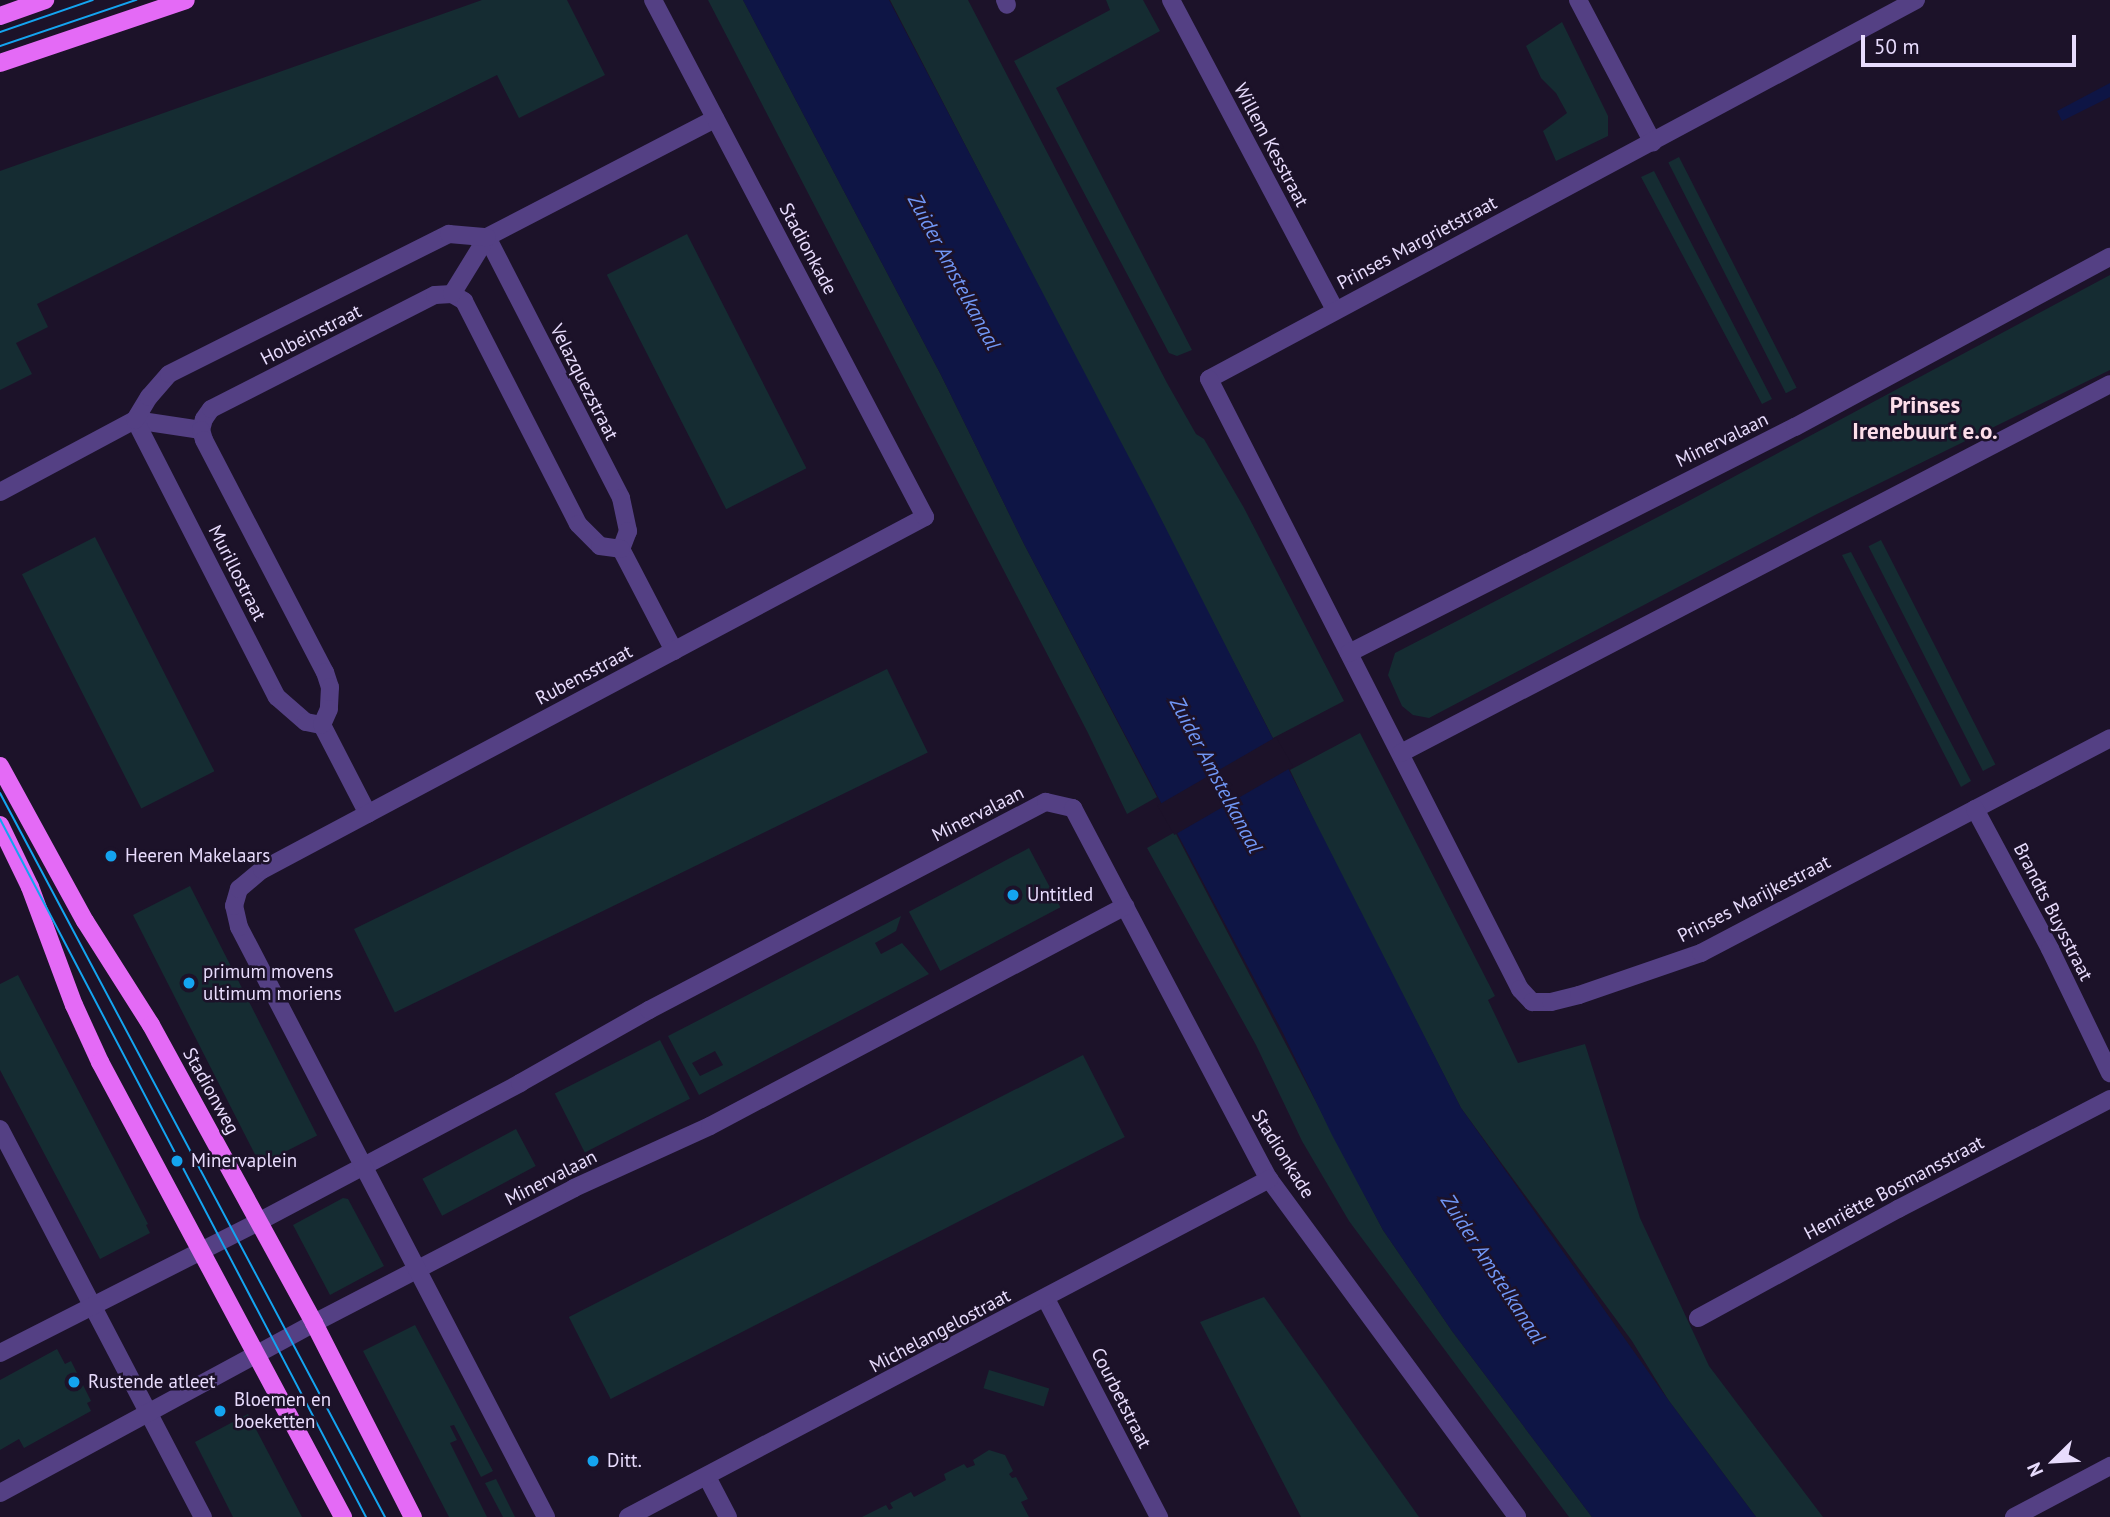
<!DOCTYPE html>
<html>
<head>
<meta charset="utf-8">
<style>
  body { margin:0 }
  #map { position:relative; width:2110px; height:1517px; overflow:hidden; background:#1c1229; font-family:"PT Sans",sans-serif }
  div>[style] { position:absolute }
  .green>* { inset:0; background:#152c32; transform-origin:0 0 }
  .water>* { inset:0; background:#0e1545 }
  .pier>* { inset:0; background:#1c1229; transform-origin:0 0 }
  .minor>* { height:18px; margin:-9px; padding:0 9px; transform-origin:9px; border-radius:9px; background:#544084 }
  .major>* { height:18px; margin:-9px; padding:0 9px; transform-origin:9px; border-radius:9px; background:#e46af6 }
  .tram>* { height:2px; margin:-1px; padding:0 1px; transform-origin:1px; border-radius:1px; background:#14a4f0 }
  .dots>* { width:19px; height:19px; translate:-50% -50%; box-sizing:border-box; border:4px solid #1c1229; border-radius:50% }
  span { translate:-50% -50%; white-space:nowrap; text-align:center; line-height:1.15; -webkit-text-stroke:5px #1c1229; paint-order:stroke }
  .street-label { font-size:19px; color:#e8dcfd }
  .poi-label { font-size:19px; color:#e8dcfd }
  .left { translate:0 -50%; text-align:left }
  .water-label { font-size:21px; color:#7197f6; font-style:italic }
  .quarter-label { font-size:23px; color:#fddeea; font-weight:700 }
  .north { position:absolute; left:2019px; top:1426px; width:70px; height:70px; -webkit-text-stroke:5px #1c1229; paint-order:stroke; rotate:246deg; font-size:19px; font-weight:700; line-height:28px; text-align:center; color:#e8dcfd }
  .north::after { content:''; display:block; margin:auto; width:24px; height:32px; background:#e8dcfd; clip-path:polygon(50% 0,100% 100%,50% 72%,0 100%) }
  .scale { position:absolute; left:1861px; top:35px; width:215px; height:32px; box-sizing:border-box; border:4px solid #e8dcfd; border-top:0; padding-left:9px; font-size:21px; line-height:24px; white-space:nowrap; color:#e8dcfd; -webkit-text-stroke:5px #1c1229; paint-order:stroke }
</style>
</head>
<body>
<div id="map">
  <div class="green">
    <div style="clip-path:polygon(482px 0,567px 0,605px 75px,519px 118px,497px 75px,37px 304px,48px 327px,16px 343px,32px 374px,0 390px,0 171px)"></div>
    <div style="clip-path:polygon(708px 0,743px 0,941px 375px,1024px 544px,1157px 797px,1127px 814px,1088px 733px)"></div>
    <div style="clip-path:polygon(890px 0,968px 0,1167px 383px,1196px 434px,1204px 439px,1244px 508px,1344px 701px,1273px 738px)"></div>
    <div style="clip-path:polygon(1106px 0,1143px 0,1160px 31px,1056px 88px,1192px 350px,1177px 356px,1169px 353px,1014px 61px,1110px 10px)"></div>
    <div style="clip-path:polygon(1562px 22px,1608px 116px,1608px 136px,1556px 161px,1543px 131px,1567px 113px,1556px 93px,1541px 78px,1526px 46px)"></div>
    <div style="left:1679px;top:157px;width:259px;height:12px;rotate:63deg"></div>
    <div style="clip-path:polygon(1654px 171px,1772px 399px,1762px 404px,1641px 177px)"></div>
    <div style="left:687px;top:234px;width:263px;height:90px;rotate:63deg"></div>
    <div style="clip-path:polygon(2110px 275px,2110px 370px,1817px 514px,1429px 718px,1413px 715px,1402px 706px,1388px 675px,1395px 653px,1683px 504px)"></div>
    <div style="left:95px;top:537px;width:263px;height:82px;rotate:63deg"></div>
    <div style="left:1881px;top:540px;width:252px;height:14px;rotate:63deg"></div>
    <div style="clip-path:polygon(1851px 552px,1971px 781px,1961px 787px,1842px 555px)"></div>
    <div style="left:887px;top:669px;width:93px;height:593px;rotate:64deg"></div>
    <div style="clip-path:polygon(1360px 733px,1495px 996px,1488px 1000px,1518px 1063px,1585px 1044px,1640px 1218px,1709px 1366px,1823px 1517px,1756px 1517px,1669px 1401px,1632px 1341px,1461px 1108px,1329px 852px,1290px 770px)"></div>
    <div style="clip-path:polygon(1175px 832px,1383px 1230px,1452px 1331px,1592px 1517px,1569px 1517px,1349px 1221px,1302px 1141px,1256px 1045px,1147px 848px)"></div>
    <div style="left:1029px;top:848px;width:67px;height:136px;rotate:62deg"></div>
    <div style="left:190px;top:886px;width:280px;height:64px;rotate:63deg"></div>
    <div style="clip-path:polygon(evenodd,901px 916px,896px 931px,875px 943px,881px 954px,902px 943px,929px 974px,699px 1095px,668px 1036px,901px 916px,715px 1051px,723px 1065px,700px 1076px,692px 1063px,715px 1051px)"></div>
    <div style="clip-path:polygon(18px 975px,148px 1224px,146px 1225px,150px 1233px,100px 1259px,0 1070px,0 984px)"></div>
    <div style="left:660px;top:1040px;width:66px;height:118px;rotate:63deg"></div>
    <div style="left:1083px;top:1055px;width:92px;height:577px;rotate:63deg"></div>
    <div style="left:516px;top:1129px;width:42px;height:106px;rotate:62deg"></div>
    <div style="clip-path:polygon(343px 1198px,348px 1199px,384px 1266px,330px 1295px,293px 1225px)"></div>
    <div style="clip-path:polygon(1264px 1297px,1419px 1517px,1301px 1517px,1200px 1322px)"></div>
    <div style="clip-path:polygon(415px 1325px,493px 1471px,481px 1477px,454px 1425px,450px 1426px,457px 1440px,450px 1443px,487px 1517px,449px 1517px,363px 1351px)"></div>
    <div style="clip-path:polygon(57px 1349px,65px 1364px,71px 1361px,91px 1401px,87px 1403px,91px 1411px,24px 1448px,19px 1439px,0 1450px,0 1380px)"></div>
    <div style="left:989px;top:1370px;width:63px;height:19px;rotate:17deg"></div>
    <div style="clip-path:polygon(248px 1414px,302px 1517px,233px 1517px,195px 1442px)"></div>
    <div style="clip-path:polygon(989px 1450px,1005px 1455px,1013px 1471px,1009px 1474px,1012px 1478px,1016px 1477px,1028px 1499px,1021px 1502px,1029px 1517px,862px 1517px,886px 1505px,889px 1510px,893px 1508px,890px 1503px,911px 1492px,914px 1497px,946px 1480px,944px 1474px,964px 1464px,967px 1468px,975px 1465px,973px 1460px)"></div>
    <div style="clip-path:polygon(496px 1479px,515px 1517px,503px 1517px,485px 1483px)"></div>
  </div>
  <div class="water">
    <div style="clip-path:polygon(743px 0,889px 0,1153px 503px,1461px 1108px,1669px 1401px,1756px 1517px,1592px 1517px,1452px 1331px,1383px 1230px,1332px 1135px,1283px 1033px,1024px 544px,941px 375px)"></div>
    <div style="clip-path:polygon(2110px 83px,2110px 97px,2062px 121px,2057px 111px)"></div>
  </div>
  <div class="pier">
    <div style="left:1276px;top:737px;width:34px;height:137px;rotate:60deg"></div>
  </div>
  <div class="minor">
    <div style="left:1005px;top:0;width:5px;rotate:68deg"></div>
    <div style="left:1171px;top:0;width:351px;rotate:62.1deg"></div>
    <div style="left:1578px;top:0;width:161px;rotate:62.3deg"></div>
    <div style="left:1916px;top:0;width:802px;rotate:151.81deg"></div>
    <div style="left:1209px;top:379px;width:685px;rotate:62.99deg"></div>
    <div style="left:1520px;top:989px;width:18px;rotate:47deg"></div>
    <div style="left:1532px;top:1002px;width:19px"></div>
    <div style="left:1551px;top:1002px;width:29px;rotate:-14deg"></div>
    <div style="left:1579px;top:995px;width:129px;rotate:-19deg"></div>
    <div style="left:1701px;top:953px;width:462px;rotate:-27.7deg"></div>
    <div style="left:487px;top:237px;width:293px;rotate:62.8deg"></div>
    <div style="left:621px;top:498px;width:34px;rotate:78deg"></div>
    <div style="left:628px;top:531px;width:19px;rotate:111deg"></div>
    <div style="left:621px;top:549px;width:115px;rotate:62.5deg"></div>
    <div style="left:452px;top:294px;width:14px;rotate:30deg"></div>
    <div style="left:464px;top:301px;width:250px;rotate:62.9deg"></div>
    <div style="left:578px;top:524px;width:31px;rotate:45deg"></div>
    <div style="left:600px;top:546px;width:21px;rotate:8deg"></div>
    <div style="left:135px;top:420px;width:67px;rotate:8.6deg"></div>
    <div style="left:201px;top:430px;width:11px;rotate:-75deg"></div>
    <div style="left:204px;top:419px;width:12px;rotate:-55deg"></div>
    <div style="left:211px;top:409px;width:251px;rotate:-27deg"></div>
    <div style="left:435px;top:295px;width:17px;rotate:-3deg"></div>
    <div style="left:452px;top:294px;width:67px;rotate:-58.4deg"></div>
    <div style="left:487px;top:237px;width:257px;rotate:-27.4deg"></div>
    <div style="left:135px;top:420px;width:311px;rotate:62.9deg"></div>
    <div style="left:277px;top:697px;width:38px;rotate:41deg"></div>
    <div style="left:306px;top:722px;width:16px;rotate:11deg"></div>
    <div style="left:322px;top:725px;width:100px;rotate:62.7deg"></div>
    <div style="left:201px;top:430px;width:10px;rotate:73deg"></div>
    <div style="left:204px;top:440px;width:262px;rotate:62.5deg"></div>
    <div style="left:325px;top:672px;width:16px;rotate:72deg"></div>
    <div style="left:330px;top:687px;width:22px;rotate:93deg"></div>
    <div style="left:329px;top:709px;width:17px;rotate:114deg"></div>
    <div style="left:0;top:492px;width:153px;rotate:-28.1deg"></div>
    <div style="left:135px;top:420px;width:27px;rotate:-59deg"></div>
    <div style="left:149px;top:397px;width:30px;rotate:-49deg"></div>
    <div style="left:169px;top:374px;width:313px;rotate:-26.6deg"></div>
    <div style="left:449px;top:234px;width:38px;rotate:5deg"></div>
    <div style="left:1349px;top:653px;width:500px;rotate:-26.9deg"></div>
    <div style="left:1795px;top:427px;width:358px;rotate:-28.4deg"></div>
    <div style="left:1401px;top:753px;width:799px;rotate:-27.49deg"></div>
    <div style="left:1975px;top:809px;width:159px;rotate:61.8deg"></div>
    <div style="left:2050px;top:949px;width:138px;rotate:64.2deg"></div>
    <div style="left:0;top:1129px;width:438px;rotate:62.4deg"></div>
    <div style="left:1046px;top:1299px;width:246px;rotate:62.6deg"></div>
    <div style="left:1698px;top:1318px;width:228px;rotate:-28.6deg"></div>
    <div style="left:1898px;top:1209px;width:239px;rotate:-27.4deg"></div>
    <div style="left:0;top:1353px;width:289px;rotate:-26.9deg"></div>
    <div style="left:258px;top:1222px;width:297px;rotate:-27.9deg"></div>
    <div style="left:520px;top:1083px;width:148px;rotate:-29.5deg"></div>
    <div style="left:649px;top:1010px;width:448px;rotate:-27.7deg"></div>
    <div style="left:1046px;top:802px;width:28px;rotate:13deg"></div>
    <div style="left:1073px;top:808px;width:420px;rotate:62.2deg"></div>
    <div style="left:1269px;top:1179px;width:419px;rotate:53.7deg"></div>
    <div style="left:707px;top:1477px;width:45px;rotate:62.3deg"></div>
    <div style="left:0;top:1493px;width:357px;rotate:-28.4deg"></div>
    <div style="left:314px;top:1323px;width:293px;rotate:-27.4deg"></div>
    <div style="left:574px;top:1188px;width:149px;rotate:-24.5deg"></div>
    <div style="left:710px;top:1126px;width:470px;rotate:-27.9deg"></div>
    <div style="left:546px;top:1517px;width:665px;rotate:-117.49deg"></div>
    <div style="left:239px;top:927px;width:22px;rotate:-103deg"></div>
    <div style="left:234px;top:906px;width:18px;rotate:-74deg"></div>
    <div style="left:239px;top:889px;width:30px;rotate:-40deg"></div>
    <div style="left:262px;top:870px;width:751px;rotate:-28.03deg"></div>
    <div style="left:925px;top:517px;width:584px;rotate:-117.75deg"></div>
    <div style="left:628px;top:1517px;width:725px;rotate:-27.8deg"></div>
    <div style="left:2014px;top:1517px;width:109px;rotate:-28deg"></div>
  </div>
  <div class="major">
    <div style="left:0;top:16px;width:48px;rotate:-19.6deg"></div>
    <div style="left:0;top:63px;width:196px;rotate:-18.7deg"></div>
    <div style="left:0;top:766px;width:177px;rotate:61.3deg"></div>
    <div style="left:85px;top:921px;width:123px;rotate:57.6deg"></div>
    <div style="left:151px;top:1025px;width:340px;rotate:61.3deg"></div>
    <div style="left:314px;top:1323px;width:218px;rotate:63deg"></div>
    <div style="left:0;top:825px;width:69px;rotate:64.2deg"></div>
    <div style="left:30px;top:887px;width:126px;rotate:69.6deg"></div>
    <div style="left:74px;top:1005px;width:63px;rotate:65.5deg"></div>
    <div style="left:100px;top:1062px;width:516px;rotate:61.89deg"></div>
  </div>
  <div class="tram">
    <div style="left:0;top:32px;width:98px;rotate:-19deg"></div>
    <div style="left:0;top:46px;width:144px;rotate:-18.7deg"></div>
    <div style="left:0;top:793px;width:820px;rotate:62deg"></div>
    <div style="left:0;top:819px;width:788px;rotate:62.33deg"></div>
  </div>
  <div class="dots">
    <div style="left:111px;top:856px;background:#14a4f0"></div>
    <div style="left:1013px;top:895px;background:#14a4f0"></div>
    <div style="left:189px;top:983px;background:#14a4f0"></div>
    <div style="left:177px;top:1161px;background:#14a4f0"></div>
    <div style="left:74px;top:1382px;background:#14a4f0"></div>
    <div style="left:220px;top:1411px;background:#14a4f0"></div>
    <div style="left:593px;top:1461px;background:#14a4f0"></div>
  </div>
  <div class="street-label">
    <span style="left:1271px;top:145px;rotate:62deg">Willem Kesstraat</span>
    <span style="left:1417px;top:243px;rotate:-28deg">Prinses Margrietstraat</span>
    <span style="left:808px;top:249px;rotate:62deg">Stadionkade</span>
    <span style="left:311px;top:335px;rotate:-27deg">Holbeinstraat</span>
    <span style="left:584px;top:382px;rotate:63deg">Velazquezstraat</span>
    <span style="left:1722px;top:440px;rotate:-26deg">Minervalaan</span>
    <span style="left:237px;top:573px;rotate:63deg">Murillostraat</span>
    <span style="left:584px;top:675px;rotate:-28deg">Rubensstraat</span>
    <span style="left:978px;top:814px;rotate:-27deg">Minervalaan</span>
    <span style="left:1754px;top:899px;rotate:-27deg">Prinses Marijkestraat</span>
    <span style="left:2053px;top:912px;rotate:63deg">Brandts Buysstraat</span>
    <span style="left:211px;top:1091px;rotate:61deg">Stadionweg</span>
    <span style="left:1283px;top:1154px;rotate:58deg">Stadionkade</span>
    <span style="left:551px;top:1178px;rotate:-27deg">Minervalaan</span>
    <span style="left:1894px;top:1188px;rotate:-28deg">Henriëtte Bosmansstraat</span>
    <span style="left:940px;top:1331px;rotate:-28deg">Michelangelostraat</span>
    <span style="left:1121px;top:1398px;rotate:63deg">Courbetstraat</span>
  </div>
  <div class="poi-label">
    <span class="left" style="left:125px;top:856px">Heeren Makelaars</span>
    <span class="left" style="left:1027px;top:895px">Untitled</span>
    <span class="left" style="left:203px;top:983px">primum movens<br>ultimum moriens</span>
    <span class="left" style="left:191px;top:1161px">Minervaplein</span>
    <span class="left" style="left:88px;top:1382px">Rustende atleet</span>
    <span class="left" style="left:234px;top:1411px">Bloemen en<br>boeketten</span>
    <span class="left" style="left:607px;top:1461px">Ditt.</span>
  </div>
  <div class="water-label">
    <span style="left:954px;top:272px;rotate:62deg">Zuider Amstelkanaal</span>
    <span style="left:1216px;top:775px;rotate:62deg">Zuider Amstelkanaal</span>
    <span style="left:1493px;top:1269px;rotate:57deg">Zuider Amstelkanaal</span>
  </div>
  <div class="quarter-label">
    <span style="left:1925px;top:418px">Prinses<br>Irenebuurt e.o.</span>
  </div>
  <div class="north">N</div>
  <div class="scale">50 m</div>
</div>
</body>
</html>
